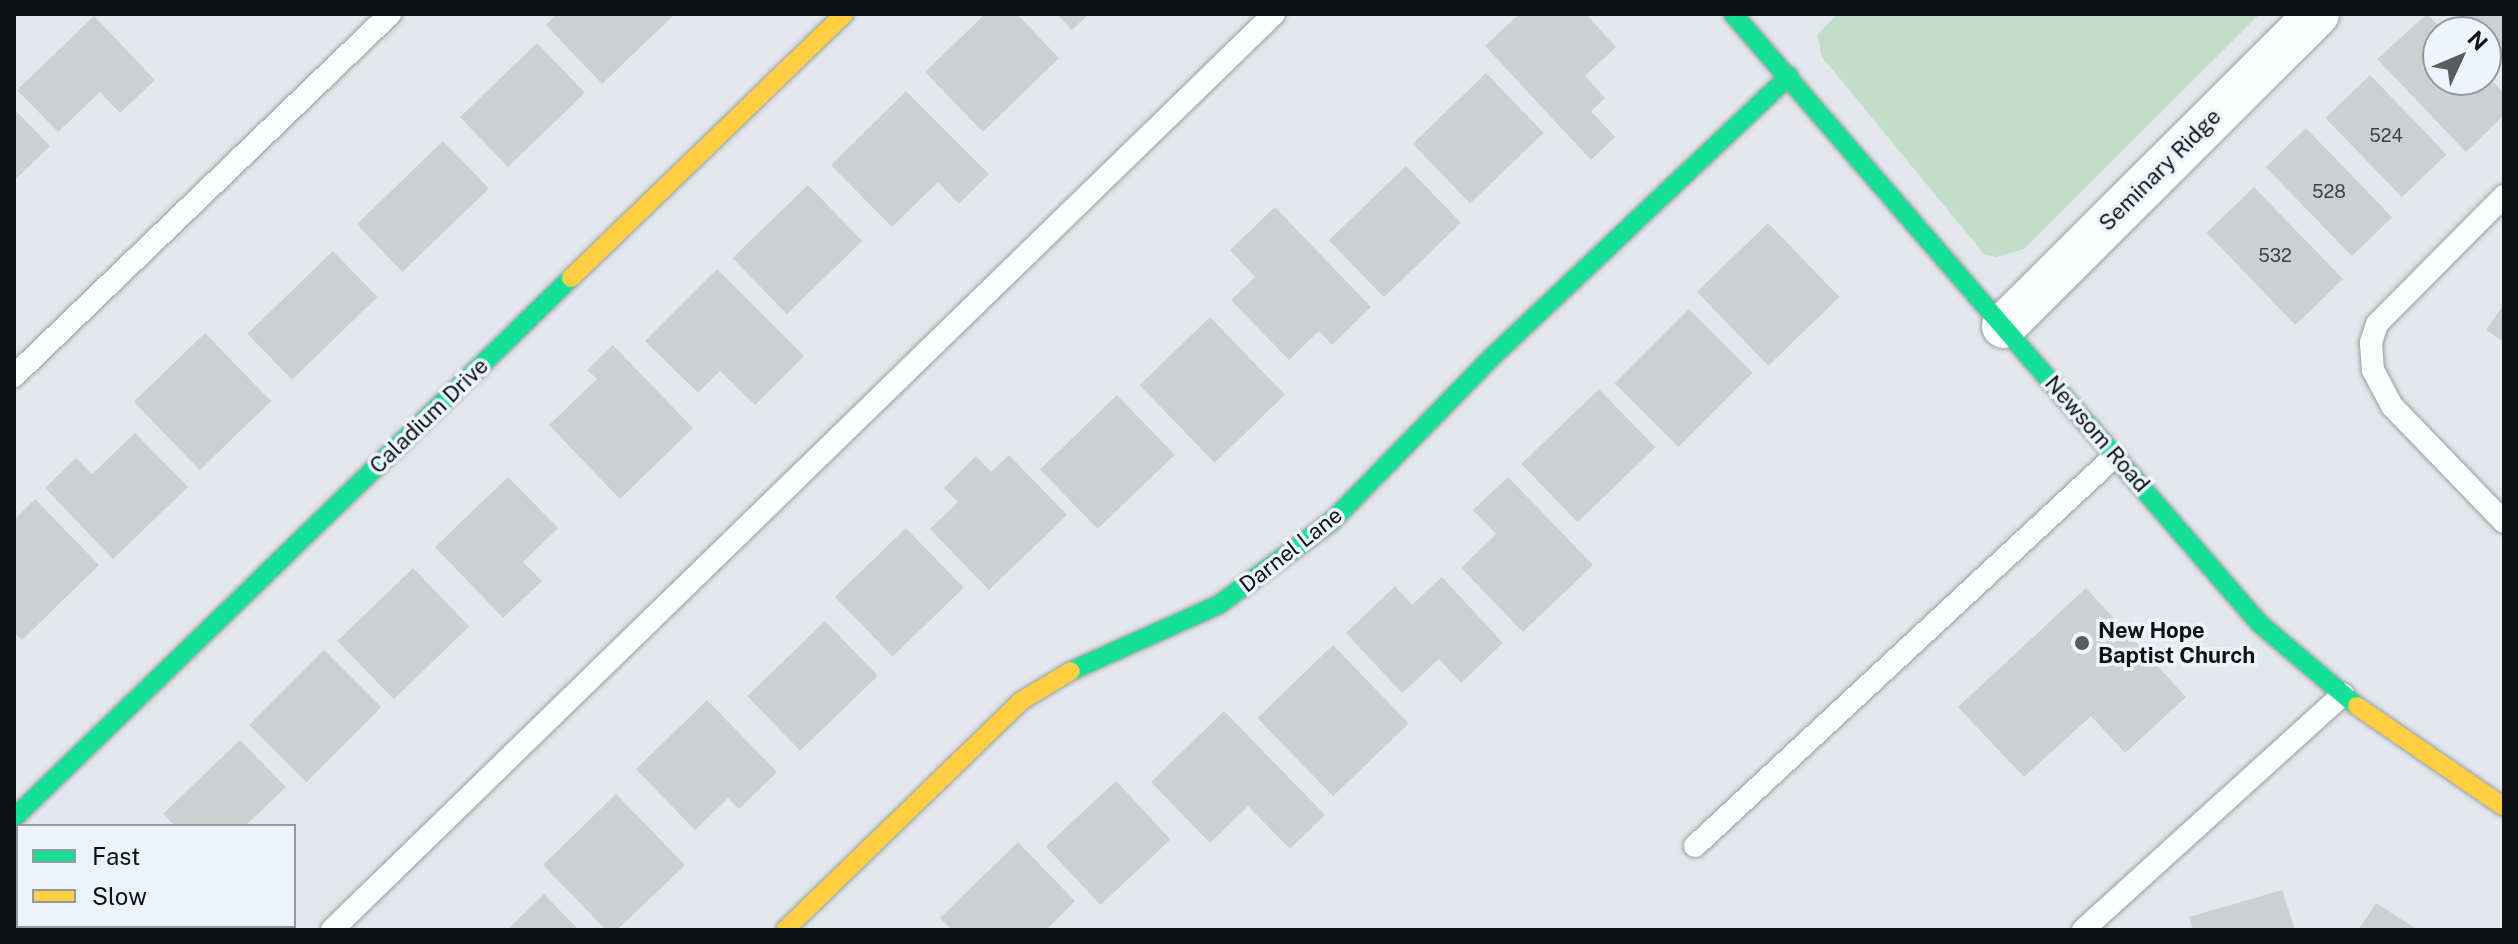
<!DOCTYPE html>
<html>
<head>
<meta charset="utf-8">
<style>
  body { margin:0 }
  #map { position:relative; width:2518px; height:944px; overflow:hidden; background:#e4e8ec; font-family:"Public Sans",sans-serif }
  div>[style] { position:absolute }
  .green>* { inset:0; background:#c3ddcb }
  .building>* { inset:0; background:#cecfd3; transform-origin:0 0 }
  .roads { filter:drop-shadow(0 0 2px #9a9da0) drop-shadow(0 0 2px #9a9da0) }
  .lane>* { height:22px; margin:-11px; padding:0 11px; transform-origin:11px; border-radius:11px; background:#fbfcfc }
  .street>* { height:44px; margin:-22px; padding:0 22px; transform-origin:22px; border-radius:22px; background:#fbfcfc }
  .fast>* { height:18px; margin:-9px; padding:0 9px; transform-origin:9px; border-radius:9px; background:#16e098 }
  .slow>* { height:18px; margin:-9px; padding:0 9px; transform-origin:9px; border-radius:9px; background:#ffcf43 }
  .dots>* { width:22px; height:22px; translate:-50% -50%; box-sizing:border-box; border:4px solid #edf4fd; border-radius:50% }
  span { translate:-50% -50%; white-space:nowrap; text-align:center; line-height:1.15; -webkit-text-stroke:7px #edf4fd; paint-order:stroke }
  .number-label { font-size:18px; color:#404245 }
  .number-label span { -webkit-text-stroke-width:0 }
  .street-label { font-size:22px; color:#0f1114 }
  .poi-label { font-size:22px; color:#0f1114; font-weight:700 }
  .left { translate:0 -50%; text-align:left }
  .frame { position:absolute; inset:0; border:16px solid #0f1114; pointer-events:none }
  .legend { position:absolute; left:16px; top:824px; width:280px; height:104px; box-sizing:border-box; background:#edf4fd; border:2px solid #9499a0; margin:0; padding:10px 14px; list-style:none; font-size:24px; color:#0f1114 }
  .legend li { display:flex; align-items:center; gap:16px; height:40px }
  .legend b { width:40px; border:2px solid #9499a0 }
  .north { position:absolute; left:2422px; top:16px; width:80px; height:80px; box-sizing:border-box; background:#edf4fd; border:2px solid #9499a0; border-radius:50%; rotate:46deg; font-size:22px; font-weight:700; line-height:32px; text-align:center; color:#0f1114 }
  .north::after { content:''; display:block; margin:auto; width:28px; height:36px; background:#5a5c60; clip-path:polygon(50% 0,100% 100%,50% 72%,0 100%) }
</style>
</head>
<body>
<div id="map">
  <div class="green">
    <div style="clip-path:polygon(1837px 14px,2260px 14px,2024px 249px,1996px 257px,1984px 254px,1822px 57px,1817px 35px)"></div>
  </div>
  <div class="building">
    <div style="clip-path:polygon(557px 14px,675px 14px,602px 84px,546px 25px)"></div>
    <div style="clip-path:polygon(985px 14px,1017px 14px,1059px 58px,983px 132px,925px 72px)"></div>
    <div style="clip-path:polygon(1057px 14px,1089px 14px,1072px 30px)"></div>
    <div style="clip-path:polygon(1519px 14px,1586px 14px,1616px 47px,1585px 76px,1605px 98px,1591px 111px,1615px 137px,1591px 160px,1485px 46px)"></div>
    <div style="clip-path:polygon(2427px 14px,2445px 32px,2438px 32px,2438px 80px,2486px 75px,2504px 93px,2504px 115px,2466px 152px,2377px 59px)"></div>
    <div style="clip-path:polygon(2458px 14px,2504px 14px,2504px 61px,2486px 43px,2486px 32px,2476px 32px)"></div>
    <div style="clip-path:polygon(94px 16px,155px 80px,120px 113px,100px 92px,58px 132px,17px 90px)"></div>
    <div style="left:537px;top:43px;width:69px;height:107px;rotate:46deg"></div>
    <div style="left:1486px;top:73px;width:83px;height:102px;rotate:46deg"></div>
    <div style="left:2370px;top:75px;width:110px;height:62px;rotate:46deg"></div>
    <div style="clip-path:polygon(906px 91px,989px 174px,959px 204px,938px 182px,892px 227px,831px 165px)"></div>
    <div style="clip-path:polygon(14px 109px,50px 146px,14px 181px)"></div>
    <div style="left:2306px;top:128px;width:124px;height:56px;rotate:46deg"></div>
    <div style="left:443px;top:141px;width:66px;height:120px;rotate:46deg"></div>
    <div style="left:1406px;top:166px;width:79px;height:107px;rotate:46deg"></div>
    <div style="left:808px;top:185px;width:78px;height:105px;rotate:46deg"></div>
    <div style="left:2254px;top:187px;width:128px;height:66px;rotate:46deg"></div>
    <div style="clip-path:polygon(1275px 207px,1371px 307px,1332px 345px,1319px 331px,1289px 360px,1231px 300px,1255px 277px,1230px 250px)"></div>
    <div style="left:1768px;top:223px;width:103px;height:99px;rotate:46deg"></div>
    <div style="left:333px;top:251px;width:64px;height:119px;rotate:46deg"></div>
    <div style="clip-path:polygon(717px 269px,804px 356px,755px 405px,720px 371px,698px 393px,645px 341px)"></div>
    <div style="clip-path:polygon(2504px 304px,2504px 342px,2486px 330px)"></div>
    <div style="left:1689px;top:309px;width:90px;height:105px;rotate:45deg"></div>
    <div style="left:1210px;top:317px;width:108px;height:98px;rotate:46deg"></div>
    <div style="left:205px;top:333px;width:95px;height:99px;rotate:46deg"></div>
    <div style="clip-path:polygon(613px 345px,693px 428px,620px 499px,549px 425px,597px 379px,587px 370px)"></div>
    <div style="left:1599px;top:389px;width:81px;height:108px;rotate:46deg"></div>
    <div style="left:1117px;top:395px;width:83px;height:107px;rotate:46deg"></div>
    <div style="clip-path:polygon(135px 433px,188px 487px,113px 559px,45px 488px,76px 458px,92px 474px)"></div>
    <div style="clip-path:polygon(1009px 455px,1067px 515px,989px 590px,930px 529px,958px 502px,944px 488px,976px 456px,991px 472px)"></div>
    <div style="clip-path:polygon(508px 477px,558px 528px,523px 562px,542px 581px,503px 618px,435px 547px)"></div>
    <div style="clip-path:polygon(1508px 477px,1593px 565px,1523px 632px,1461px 568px,1496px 534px,1473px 510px)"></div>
    <div style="clip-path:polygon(35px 499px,99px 565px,22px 640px,14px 633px,14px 520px)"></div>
    <div style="left:906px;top:528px;width:83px;height:99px;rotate:46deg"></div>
    <div style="left:413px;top:568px;width:81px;height:105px;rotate:46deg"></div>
    <div style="clip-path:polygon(1442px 577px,1503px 643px,1461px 683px,1439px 659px,1402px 693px,1346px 633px,1395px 586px,1412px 605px)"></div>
    <div style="clip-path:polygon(2086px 588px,2186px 697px,2125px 753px,2091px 716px,2024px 777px,1958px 707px)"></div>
    <div style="left:825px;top:621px;width:76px;height:108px;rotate:46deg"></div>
    <div style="left:1333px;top:645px;width:109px;height:105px;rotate:46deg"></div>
    <div style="left:324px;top:650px;width:81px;height:106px;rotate:45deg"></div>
    <div style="clip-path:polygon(707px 700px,777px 772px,739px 809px,728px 798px,695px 830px,636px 769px)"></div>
    <div style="clip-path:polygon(1224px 711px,1325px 815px,1290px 849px,1248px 806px,1210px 843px,1151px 782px)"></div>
    <div style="clip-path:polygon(240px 740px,286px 787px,245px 826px,175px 826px,163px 814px)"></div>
    <div style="left:1116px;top:781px;width:80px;height:96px;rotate:47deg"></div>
    <div style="clip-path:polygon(616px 794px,685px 865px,617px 930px,606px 930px,543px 865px)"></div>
    <div style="clip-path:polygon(1018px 842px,1075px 901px,1046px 930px,952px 930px,940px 918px)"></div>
    <div style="clip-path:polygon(2282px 890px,2295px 930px,2193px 930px,2189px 917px)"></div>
    <div style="clip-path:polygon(544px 894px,579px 930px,507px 930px)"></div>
    <div style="clip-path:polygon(2376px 903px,2418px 930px,2358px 930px)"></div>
    <div style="clip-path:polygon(38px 926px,83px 926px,87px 930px,34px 930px)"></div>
    <div style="clip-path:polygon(106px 926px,153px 926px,149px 930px)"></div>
  </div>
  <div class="roads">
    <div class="lane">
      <div style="left:2504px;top:196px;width:180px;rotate:134.8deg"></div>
      <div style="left:2377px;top:324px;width:20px;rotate:108deg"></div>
      <div style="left:2371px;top:343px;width:27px;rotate:86deg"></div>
      <div style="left:2373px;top:370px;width:41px;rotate:62.2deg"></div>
      <div style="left:2392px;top:406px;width:161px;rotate:46deg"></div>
      <div style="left:14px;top:376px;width:522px;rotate:-43.91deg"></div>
      <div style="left:1695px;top:846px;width:573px;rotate:-42.88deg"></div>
      <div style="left:332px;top:930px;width:1314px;rotate:-44.2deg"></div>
      <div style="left:2083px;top:930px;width:351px;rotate:-42.2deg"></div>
    </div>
    <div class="street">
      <div style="left:2004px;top:326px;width:442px;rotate:-44.9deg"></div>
    </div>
    <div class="fast">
      <div style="left:1733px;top:14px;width:806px;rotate:49.18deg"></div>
      <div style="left:2260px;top:624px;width:127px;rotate:40.2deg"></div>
      <div style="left:1071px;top:671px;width:163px;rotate:-24.2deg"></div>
      <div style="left:1220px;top:604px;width:138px;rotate:-36.5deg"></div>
      <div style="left:1331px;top:522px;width:231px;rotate:-45.7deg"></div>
      <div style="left:1492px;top:357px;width:409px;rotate:-43.4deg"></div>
      <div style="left:14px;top:818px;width:776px;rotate:-44.11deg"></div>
    </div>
    <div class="slow">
      <div style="left:571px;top:278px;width:380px;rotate:-44deg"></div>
      <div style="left:2357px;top:706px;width:178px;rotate:34.5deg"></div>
      <div style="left:785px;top:930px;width:329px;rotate:-44.1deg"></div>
      <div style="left:1021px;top:701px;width:58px;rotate:-31deg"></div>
    </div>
  </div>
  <div class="dots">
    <div style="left:2082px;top:643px;background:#5a5c60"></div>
  </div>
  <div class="number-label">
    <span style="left:2386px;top:136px">524</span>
    <span style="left:2329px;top:192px">528</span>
    <span style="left:2275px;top:256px">532</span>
  </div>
  <div class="street-label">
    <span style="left:2160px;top:170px;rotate:-45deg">Seminary Ridge</span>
    <span style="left:429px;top:416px;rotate:-44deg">Caladium Drive</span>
    <span style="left:2097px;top:434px;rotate:49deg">Newsom Road</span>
    <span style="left:1291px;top:550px;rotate:-38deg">Darnel Lane</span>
  </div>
  <div class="poi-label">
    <span class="left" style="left:2098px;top:643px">New Hope<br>Baptist Church</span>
  </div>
  <div class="frame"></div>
  <ul class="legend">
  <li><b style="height:10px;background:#16e098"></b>Fast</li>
  <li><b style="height:10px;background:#ffcf43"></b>Slow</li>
  </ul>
  <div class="north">N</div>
</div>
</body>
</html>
